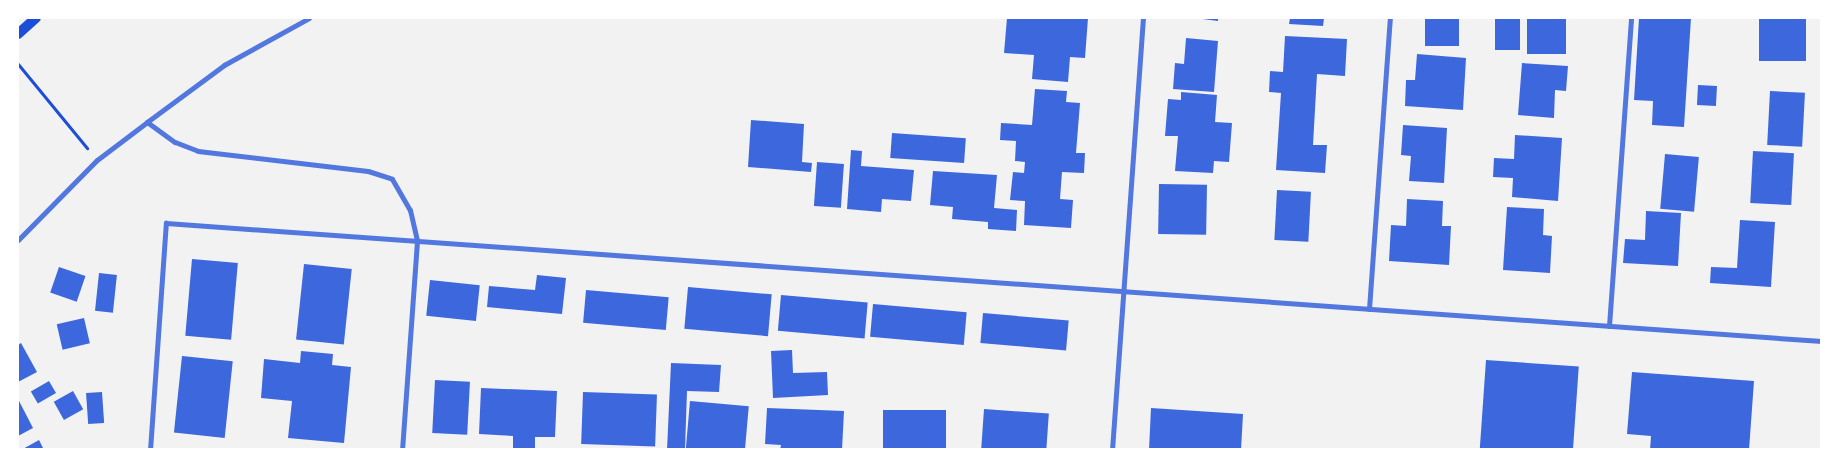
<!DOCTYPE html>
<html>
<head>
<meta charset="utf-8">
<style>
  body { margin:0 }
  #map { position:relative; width:1839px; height:467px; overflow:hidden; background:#f2f2f2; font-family:Helvetica,sans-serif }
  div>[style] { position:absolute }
  .building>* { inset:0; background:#3d67dc; transform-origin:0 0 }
  .path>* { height:3px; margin:-1.5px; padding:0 1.5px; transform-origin:1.5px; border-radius:1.5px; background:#1d4ed8 }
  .minor>* { height:5px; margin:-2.5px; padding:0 2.5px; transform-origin:2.5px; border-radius:2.5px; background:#5277de }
  .secondary>* { height:10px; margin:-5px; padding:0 5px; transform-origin:5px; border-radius:5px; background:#1d4ed8 }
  span { translate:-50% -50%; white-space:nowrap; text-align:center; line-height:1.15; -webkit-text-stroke:4px #fff; paint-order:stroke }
  .frame { position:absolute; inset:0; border:19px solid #fff; pointer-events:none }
</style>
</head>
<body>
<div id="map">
  <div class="building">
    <div style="clip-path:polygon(1007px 18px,1088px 18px,1085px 58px,1070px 57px,1068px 82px,1032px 79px,1034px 55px,1004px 53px)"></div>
    <div style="clip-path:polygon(1195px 18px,1218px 18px,1218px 21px)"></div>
    <div style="clip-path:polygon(1290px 18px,1324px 18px,1323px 26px,1289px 24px)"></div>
    <div style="left:1425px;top:18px;width:34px;height:28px"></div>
    <div style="left:1495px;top:18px;width:25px;height:32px"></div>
    <div style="left:1527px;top:18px;width:39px;height:36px"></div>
    <div style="clip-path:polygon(1639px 18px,1691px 18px,1684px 127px,1652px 125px,1653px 101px,1634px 100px)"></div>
    <div style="left:1759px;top:18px;width:47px;height:43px"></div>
    <div style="clip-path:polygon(1285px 36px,1347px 39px,1345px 76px,1317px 74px,1313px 145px,1327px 145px,1325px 173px,1276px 170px,1281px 93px,1269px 92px,1270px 71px,1283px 72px)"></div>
    <div style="clip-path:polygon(1186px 38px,1218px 41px,1214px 92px,1173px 89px,1175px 63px,1184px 64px)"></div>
    <div style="clip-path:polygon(1417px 54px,1466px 58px,1463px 110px,1405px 106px,1406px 80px,1415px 80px)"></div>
    <div style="clip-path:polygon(1522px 63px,1568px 66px,1566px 91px,1555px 90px,1554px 118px,1518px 115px)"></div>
    <div style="left:1698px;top:85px;width:19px;height:20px;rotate:3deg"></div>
    <div style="clip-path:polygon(1035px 89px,1067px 91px,1066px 102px,1080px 103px,1076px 153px,1085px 153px,1084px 173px,1062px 172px,1060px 199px,1073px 200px,1071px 228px,1024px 225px,1025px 201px,1010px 200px,1013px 172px,1024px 173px,1025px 162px,1015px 161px,1016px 141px,1000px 140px,1001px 123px,1032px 125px)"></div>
    <div style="left:1770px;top:91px;width:35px;height:54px;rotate:3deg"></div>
    <div style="clip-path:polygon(1181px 92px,1217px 95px,1215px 122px,1232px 123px,1229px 162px,1214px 161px,1213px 173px,1175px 171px,1178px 136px,1165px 136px,1168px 99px,1181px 100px)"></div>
    <div style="clip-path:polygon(751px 120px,804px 124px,802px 162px,812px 163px,811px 172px,748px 167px)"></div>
    <div style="clip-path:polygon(1403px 125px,1447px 128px,1444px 183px,1409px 181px,1411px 156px,1401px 155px)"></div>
    <div style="left:892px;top:133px;width:74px;height:25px;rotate:4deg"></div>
    <div style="clip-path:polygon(1515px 135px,1562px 138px,1558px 201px,1512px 197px,1513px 178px,1493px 177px,1494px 158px,1514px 159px)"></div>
    <div style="clip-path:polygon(851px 150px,862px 151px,861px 166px,914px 170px,911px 201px,882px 199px,881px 212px,847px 209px)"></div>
    <div style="left:1753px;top:151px;width:41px;height:52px;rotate:3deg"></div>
    <div style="left:1665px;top:154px;width:34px;height:55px;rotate:5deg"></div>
    <div style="left:817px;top:162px;width:27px;height:44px;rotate:4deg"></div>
    <div style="clip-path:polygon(933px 171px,997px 175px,994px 208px,1017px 210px,1016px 231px,988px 229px,988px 222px,952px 219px,953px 207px,930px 205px)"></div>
    <div style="left:1159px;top:184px;width:48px;height:50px;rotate:1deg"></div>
    <div style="left:1277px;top:190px;width:34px;height:50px;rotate:3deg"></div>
    <div style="clip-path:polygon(1407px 199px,1443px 201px,1442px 226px,1451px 226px,1449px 265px,1389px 261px,1391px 225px,1406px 226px)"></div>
    <div style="clip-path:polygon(1507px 207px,1544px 209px,1543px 235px,1552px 236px,1550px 273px,1503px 270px)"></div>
    <div style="clip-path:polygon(1646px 211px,1681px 213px,1678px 266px,1623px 263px,1625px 239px,1645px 240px)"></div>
    <div style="clip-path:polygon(1740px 220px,1775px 222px,1771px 287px,1710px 283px,1711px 267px,1737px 268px)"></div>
    <div style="left:192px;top:259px;width:46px;height:77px;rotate:5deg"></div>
    <div style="left:304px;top:264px;width:48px;height:76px;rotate:6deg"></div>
    <div style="left:59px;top:267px;width:28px;height:27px;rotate:19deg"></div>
    <div style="left:99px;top:273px;width:18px;height:38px;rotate:6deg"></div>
    <div style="clip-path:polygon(537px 275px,566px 278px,562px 314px,487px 307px,489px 286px,535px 290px)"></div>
    <div style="left:430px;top:280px;width:50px;height:36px;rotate:6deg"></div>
    <div style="left:688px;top:287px;width:84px;height:42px;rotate:5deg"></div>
    <div style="left:586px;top:290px;width:83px;height:33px;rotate:5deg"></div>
    <div style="left:781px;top:295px;width:87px;height:36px;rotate:5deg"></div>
    <div style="left:873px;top:304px;width:94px;height:33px;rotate:5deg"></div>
    <div style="left:983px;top:313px;width:86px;height:30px;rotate:5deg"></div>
    <div style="left:84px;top:318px;width:26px;height:28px;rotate:77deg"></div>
    <div style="clip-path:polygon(21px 343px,37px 372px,18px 382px,18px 345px)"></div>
    <div style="clip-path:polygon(792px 350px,793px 373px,827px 372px,828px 395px,773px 398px,771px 351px)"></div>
    <div style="clip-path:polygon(301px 351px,333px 354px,332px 365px,351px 367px,344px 443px,288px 438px,292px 401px,261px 398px,264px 359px,300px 363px)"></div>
    <div style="left:182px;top:356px;width:51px;height:77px;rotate:6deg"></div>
    <div style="left:1486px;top:360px;width:93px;height:90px;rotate:4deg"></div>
    <div style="clip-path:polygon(671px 363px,721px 365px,719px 392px,687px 391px,685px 450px,667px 450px)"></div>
    <div style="clip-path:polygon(1632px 372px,1754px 381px,1749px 450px,1650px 450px,1651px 436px,1627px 434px)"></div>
    <div style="left:435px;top:380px;width:35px;height:53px;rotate:3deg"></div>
    <div style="left:49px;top:381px;width:14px;height:21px;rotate:60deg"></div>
    <div style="clip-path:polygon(481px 388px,557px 391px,555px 437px,535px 437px,535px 450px,513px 450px,513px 436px,479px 434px)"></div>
    <div style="left:73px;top:391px;width:21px;height:22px;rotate:61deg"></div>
    <div style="left:102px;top:392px;width:31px;height:16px;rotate:86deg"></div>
    <div style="left:583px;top:392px;width:74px;height:52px;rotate:2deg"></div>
    <div style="clip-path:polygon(18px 399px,33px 428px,18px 436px)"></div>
    <div style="left:690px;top:401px;width:59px;height:48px;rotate:5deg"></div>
    <div style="clip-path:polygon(767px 408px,844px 411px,842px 450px,780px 450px,781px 445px,765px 444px)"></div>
    <div style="clip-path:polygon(1151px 408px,1243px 414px,1241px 450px,1149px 450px)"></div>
    <div style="left:984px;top:409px;width:65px;height:41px;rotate:4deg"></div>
    <div style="left:883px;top:410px;width:63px;height:40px"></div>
    <div style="clip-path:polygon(39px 440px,44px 450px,21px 450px)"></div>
  </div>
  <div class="path">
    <div style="left:18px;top:64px;width:109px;rotate:50.6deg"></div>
  </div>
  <div class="minor">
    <div style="left:147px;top:122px;width:34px;rotate:36deg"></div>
    <div style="left:175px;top:142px;width:25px;rotate:21deg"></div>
    <div style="left:198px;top:151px;width:171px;rotate:6.7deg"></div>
    <div style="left:368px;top:171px;width:25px;rotate:18deg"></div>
    <div style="left:392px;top:179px;width:36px;rotate:60deg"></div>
    <div style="left:410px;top:210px;width:32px;rotate:77deg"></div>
    <div style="left:417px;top:241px;width:210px;rotate:94.1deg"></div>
    <div style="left:18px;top:240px;width:112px;rotate:-45.4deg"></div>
    <div style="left:97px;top:160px;width:63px;rotate:-37.2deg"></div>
    <div style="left:147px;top:122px;width:96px;rotate:-36.5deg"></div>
    <div style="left:224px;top:65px;width:97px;rotate:-28.9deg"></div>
    <div style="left:1369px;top:309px;width:292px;rotate:-85.9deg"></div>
    <div style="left:1609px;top:326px;width:309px;rotate:-85.9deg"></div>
    <div style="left:150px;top:450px;width:228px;rotate:-86deg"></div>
    <div style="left:166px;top:223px;width:1660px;rotate:4.08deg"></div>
    <div style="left:1112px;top:450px;width:433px;rotate:-85.9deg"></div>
  </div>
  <div class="secondary">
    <div style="left:18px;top:34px;width:24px;rotate:-42deg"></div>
  </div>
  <div class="frame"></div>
</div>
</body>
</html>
